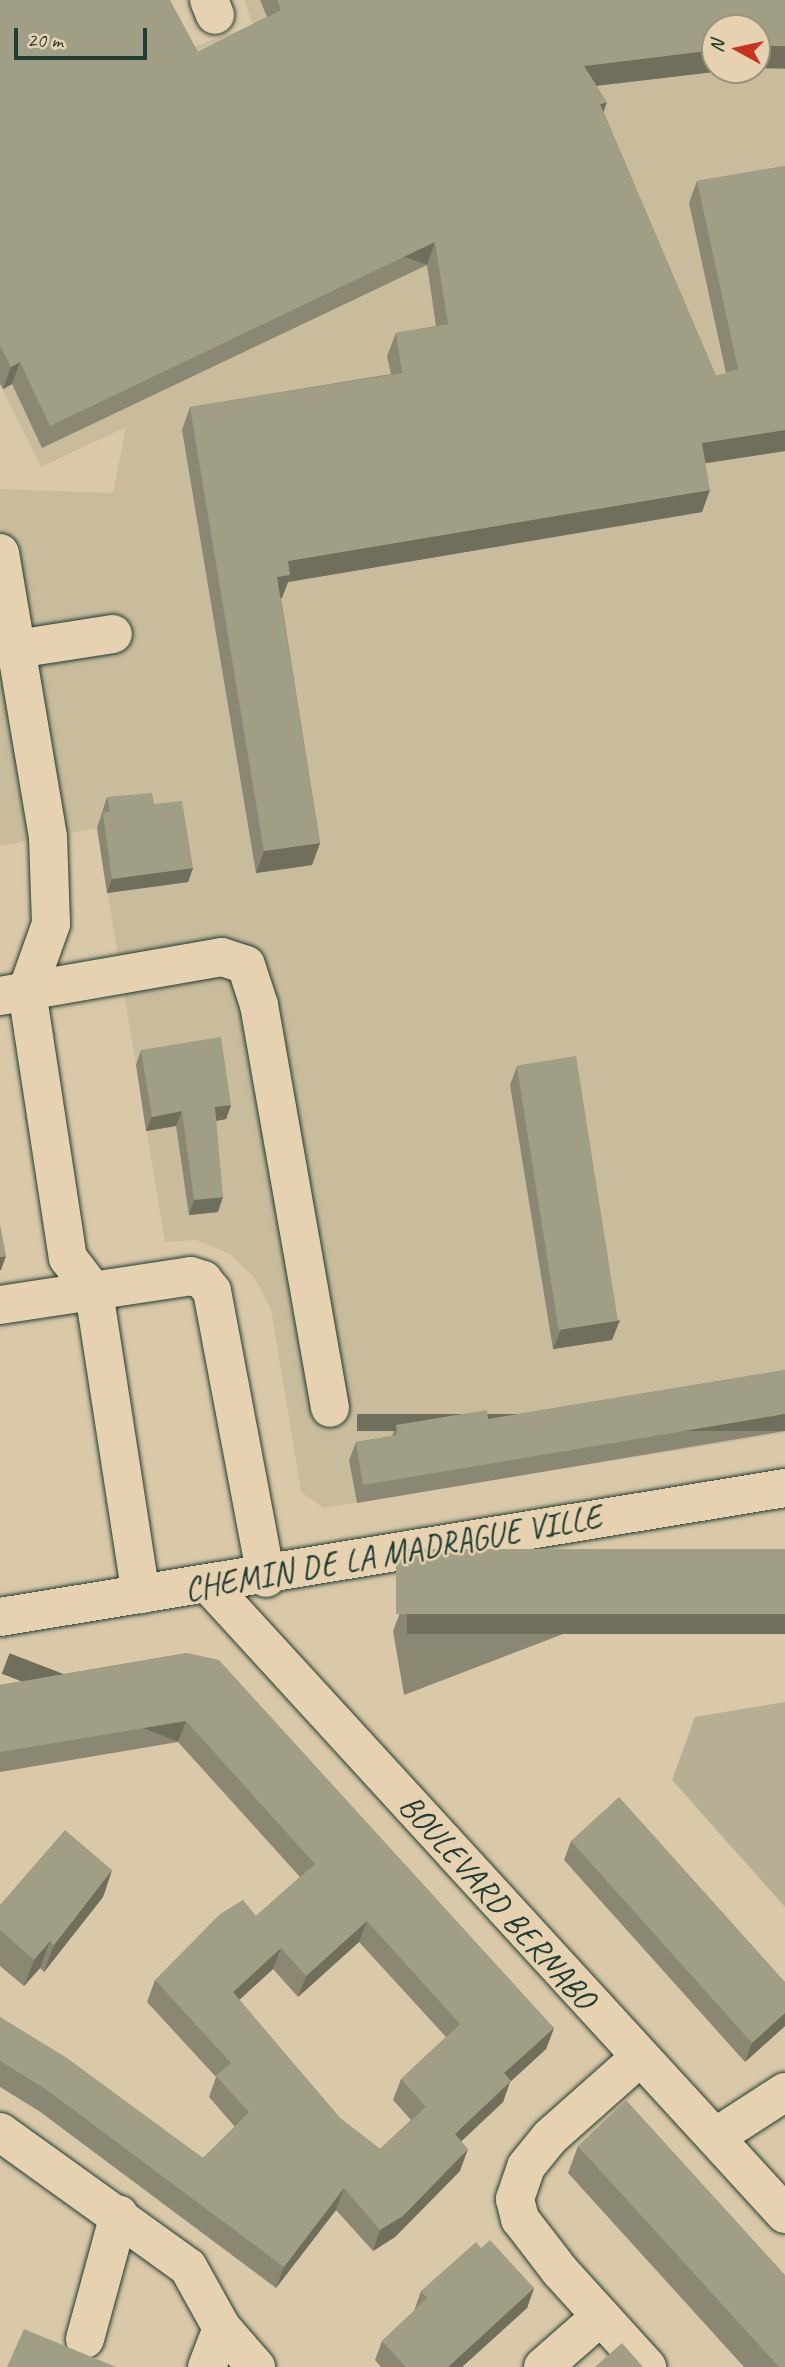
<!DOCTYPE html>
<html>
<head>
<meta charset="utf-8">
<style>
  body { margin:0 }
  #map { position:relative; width:785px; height:2367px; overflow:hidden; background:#dac9a8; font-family:Caveat,sans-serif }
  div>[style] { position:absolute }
  .built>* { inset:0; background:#c9bc9d }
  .green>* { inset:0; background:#b7af93 }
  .roads { filter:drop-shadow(0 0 2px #1f3d34) drop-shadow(0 0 2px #1f3d34) }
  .minor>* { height:38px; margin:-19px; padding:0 19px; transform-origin:19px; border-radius:19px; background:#e6d2b0 }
  .wall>* { inset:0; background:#8a8872 }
  .shaded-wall>* { inset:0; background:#706f5c; transform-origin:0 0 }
  .building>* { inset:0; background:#a09e84; transform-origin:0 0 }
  span { translate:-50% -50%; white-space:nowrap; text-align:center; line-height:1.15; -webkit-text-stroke:5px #e6d2b0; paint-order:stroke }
  .street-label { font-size:33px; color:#1f3d34 }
  .north { position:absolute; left:701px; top:14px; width:70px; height:70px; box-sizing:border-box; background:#e6d2b0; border:2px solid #96967e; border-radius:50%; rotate:278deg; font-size:19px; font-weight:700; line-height:28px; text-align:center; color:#1f3d34 }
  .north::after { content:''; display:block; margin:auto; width:24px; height:32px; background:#c8321e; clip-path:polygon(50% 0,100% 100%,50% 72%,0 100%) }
  .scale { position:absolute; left:14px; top:28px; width:133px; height:32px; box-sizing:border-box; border:4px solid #1f3d34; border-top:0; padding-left:9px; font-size:21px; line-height:24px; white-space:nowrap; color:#1f3d34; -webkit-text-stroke:5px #e6d2b0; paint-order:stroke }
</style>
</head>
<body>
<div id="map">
  <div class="built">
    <div style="clip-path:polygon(evenodd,244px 0,785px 0,785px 1433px,324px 1508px,301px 1492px,271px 1309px,254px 1277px,230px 1254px,196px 1240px,165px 1242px,97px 828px,0 846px,0 489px,113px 493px,126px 427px,41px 467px,0 384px,0 183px,180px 52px,253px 25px,244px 0,715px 28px,757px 28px,757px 70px,715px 70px,715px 28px)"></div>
  </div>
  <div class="green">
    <div style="clip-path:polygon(785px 1702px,785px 1907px,672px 1780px,695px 1717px)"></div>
  </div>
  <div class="roads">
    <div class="minor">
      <div style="left:209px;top:0;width:16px;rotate:68deg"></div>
      <div style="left:0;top:553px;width:288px;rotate:80.4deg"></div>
      <div style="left:48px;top:837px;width:87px;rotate:88deg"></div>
      <div style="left:51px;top:924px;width:71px;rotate:109.7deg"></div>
      <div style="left:27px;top:991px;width:198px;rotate:-9.9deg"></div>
      <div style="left:222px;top:957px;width:25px;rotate:18deg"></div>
      <div style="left:246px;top:965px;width:42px;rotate:72deg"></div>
      <div style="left:259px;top:1005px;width:409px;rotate:80deg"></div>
      <div style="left:16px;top:649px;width:98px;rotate:-8.8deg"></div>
      <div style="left:0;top:996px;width:27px;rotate:-10deg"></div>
      <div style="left:27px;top:991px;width:270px;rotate:81.3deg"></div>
      <div style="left:68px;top:1258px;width:43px;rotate:52.6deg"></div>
      <div style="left:94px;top:1292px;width:306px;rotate:81.2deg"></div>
      <div style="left:0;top:1305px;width:193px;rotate:-8.6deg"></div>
      <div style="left:191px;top:1276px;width:13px;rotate:18deg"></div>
      <div style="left:203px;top:1280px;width:14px;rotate:51deg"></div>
      <div style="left:212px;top:1291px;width:292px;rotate:79.3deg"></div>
      <div style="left:211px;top:1587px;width:850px;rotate:47.53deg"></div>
      <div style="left:0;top:1617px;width:796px;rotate:-9.33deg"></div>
      <div style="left:639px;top:2058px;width:119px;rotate:138.4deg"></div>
      <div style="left:550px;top:2137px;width:38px;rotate:129deg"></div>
      <div style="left:526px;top:2167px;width:34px;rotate:109deg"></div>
      <div style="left:515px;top:2199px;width:21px;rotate:76deg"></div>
      <div style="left:520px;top:2219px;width:66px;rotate:52.4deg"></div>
      <div style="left:560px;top:2271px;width:130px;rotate:47.8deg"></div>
      <div style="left:0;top:2132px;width:231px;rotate:35.7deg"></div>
      <div style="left:188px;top:2267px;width:70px;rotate:60.9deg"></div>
      <div style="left:222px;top:2328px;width:42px;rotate:111deg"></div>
      <div style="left:717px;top:2136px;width:81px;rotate:-32.9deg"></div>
      <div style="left:222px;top:2328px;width:52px;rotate:48.9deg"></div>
      <div style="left:85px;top:2339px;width:129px;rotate:-74.7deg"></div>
      <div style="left:543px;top:2367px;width:77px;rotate:-41.3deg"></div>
    </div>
  </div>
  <div class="wall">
    <div style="clip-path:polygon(0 0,198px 52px,267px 17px,260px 0,785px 0,785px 69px,757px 68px,757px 28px,715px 70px,731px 70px,596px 86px,603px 111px,716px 376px,726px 373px,689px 203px,697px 181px,785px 166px,785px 451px,705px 463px,702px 512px,288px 582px,282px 598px,281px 598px,320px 843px,312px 865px,256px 873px,182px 430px,190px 407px,391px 374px,387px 356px,396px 333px,436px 326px,427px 265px,42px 448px,12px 384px,3px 389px,0 384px)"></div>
    <div style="clip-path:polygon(107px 797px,193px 868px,188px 882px,107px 893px,97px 828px)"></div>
    <div style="clip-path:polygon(141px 1050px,231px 1105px,226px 1119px,216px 1121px,218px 1212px,189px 1215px,176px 1126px,146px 1131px,136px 1065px)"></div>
    <div style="clip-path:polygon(517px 1066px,612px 1340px,553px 1349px,510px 1085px)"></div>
    <div style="clip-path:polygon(785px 1370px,785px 1431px,357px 1503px,349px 1460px,356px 1442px,392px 1436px,396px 1425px,488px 1419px)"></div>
    <div style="clip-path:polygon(785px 1549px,404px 1695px,393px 1631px,401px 1610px)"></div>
    <div style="clip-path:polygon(evenodd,187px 1653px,554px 2028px,546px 2049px,510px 2082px,503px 2102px,461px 2141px,460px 2171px,395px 2237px,373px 2251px,336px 2210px,276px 2288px,39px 2111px,0 2087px,0 2017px,203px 2158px,235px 2127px,209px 2097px,216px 2077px,147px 2002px,155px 1980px,256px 1916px,300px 1877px,178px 1742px,0 1772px,0 1685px,187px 1653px,359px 1942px,446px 2037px,401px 2079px,393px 2100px,411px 2120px,380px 2149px,340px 2118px,239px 2000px,273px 1969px,298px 1997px,359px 1942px)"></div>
    <div style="clip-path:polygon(571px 1841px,785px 1982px,785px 2026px,745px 2062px,564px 1860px)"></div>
    <div style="clip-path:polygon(112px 1870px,103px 1897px,44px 1972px,40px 1968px,24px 1986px,0 1966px,0 1905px)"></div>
    <div style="clip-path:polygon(578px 2146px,785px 2367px,744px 2367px,568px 2173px)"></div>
    <div style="clip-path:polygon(481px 2248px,534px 2288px,527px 2308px,462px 2367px,381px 2367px,375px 2360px,382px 2341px,414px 2311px,421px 2291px)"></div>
  </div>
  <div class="shaded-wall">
    <div style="left:757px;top:46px;width:28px;height:22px"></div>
    <div style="clip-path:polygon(715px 50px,715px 70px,731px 70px,576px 88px,584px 66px)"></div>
    <div style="clip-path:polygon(607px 102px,599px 125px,600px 104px)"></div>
    <div style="left:435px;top:242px;width:24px;height:427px;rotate:109deg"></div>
    <div style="clip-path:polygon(20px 362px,12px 384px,3px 389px,11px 367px)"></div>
    <div style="clip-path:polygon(785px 430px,785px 451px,694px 465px,702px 443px)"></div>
    <div style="clip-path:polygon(710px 490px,702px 512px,288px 582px,282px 598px,269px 600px,277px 577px,288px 561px)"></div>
    <div style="clip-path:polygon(320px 843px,312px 865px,256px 873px,264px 851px)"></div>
    <div style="clip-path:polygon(193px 868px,188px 882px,107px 893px,112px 879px)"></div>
    <div style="clip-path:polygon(231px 1105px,226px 1119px,210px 1122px,215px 1107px)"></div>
    <div style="clip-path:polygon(182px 1111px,176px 1126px,146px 1131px,152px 1117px)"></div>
    <div style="clip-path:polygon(223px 1197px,218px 1212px,189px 1215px,194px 1200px)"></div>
    <div style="clip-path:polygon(6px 1256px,1px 1270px,0 1270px,0 1257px)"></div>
    <div style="clip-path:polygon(620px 1320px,612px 1340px,553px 1349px,561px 1329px)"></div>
    <div style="left:785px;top:1414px;width:17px;height:428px;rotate:90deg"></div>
    <div style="left:785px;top:1614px;width:20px;height:378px;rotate:90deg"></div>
    <div style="left:186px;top:1721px;width:22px;height:189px;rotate:111deg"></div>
    <div style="clip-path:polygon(112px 1870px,103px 1897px,44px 1972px,54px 1945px)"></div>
    <div style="clip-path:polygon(367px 1921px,359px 1942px,298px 1997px,306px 1976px)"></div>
    <div style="clip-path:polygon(50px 1941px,40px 1968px,24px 1986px,34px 1960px)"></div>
    <div style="clip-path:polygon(281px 1948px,273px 1969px,225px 2013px,233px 1992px)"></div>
    <div style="clip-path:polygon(785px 2013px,785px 2026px,745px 2062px,752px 2043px)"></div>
    <div style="clip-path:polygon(554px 2028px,546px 2049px,510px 2082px,503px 2102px,447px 2155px,455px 2134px,504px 2073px)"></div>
    <div style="clip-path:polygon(468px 2149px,460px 2171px,395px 2237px,373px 2251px,380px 2230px)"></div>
    <div style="clip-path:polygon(344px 2188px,336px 2210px,276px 2288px,284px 2267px)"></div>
    <div style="clip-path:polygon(534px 2288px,527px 2308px,462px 2367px,448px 2367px)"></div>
  </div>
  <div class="building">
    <div style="clip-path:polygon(0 0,170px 0,198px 52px,281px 10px,277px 0,785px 0,785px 46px,757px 46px,757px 28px,715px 28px,715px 50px,584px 66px,607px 102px,600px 104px,716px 376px,738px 369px,697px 181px,785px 166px,785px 430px,702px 443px,710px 490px,288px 561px,290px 575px,277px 577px,320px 843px,264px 851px,190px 407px,402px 373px,396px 333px,448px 324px,435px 242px,50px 426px,20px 362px,11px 367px,0 345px)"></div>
    <div style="clip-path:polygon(152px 793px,154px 804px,182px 801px,193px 868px,112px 879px,103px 813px,110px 811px,107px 797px)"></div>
    <div style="clip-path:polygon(221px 1037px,231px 1105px,215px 1107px,223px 1197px,194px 1200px,182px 1111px,152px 1117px,141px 1050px)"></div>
    <div style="left:576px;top:1056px;width:268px;height:60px;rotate:81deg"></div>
    <div style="clip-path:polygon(0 1224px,6px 1256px,0 1257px)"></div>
    <div style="clip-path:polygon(785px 1370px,785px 1414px,363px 1485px,356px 1442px,397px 1435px,396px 1425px,487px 1410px,488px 1419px)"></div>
    <div style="left:785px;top:1549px;width:65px;height:389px;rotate:90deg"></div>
    <div style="clip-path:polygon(evenodd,187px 1653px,219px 1660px,554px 2028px,504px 2073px,511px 2081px,455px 2134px,468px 2149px,403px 2216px,380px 2230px,344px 2188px,284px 2267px,47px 2090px,0 2061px,0 2017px,67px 2058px,203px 2158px,249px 2112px,216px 2076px,231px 2063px,155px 1980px,220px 1914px,243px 1900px,256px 1916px,315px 1864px,186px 1721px,0 1752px,0 1685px,187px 1653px,367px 1921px,460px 2024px,401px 2079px,426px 2107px,380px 2149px,340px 2118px,233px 1992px,281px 1948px,306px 1976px,367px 1921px)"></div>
    <div style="clip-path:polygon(619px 1797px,785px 1982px,785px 2013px,752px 2043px,571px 1841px)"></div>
    <div style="clip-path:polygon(65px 1830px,112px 1870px,54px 1945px,50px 1941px,34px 1960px,0 1930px,0 1905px)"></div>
    <div style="clip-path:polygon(626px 2100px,785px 2275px,785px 2367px,779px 2367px,578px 2146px)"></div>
    <div style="clip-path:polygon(490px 2240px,534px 2288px,448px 2367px,406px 2367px,382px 2341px,427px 2298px,421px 2291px,476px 2242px,481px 2248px)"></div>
    <div style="clip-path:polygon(24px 2329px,116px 2367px,7px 2367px)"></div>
    <div style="clip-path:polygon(622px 2343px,643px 2367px,595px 2367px)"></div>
  </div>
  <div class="street-label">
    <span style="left:393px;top:1554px;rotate:-10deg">CHEMIN DE LA MADRAGUE VILLE</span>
    <span style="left:497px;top:1902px;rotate:48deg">BOULEVARD BERNABO</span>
  </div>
  <div class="north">N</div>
  <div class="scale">20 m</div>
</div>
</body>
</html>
